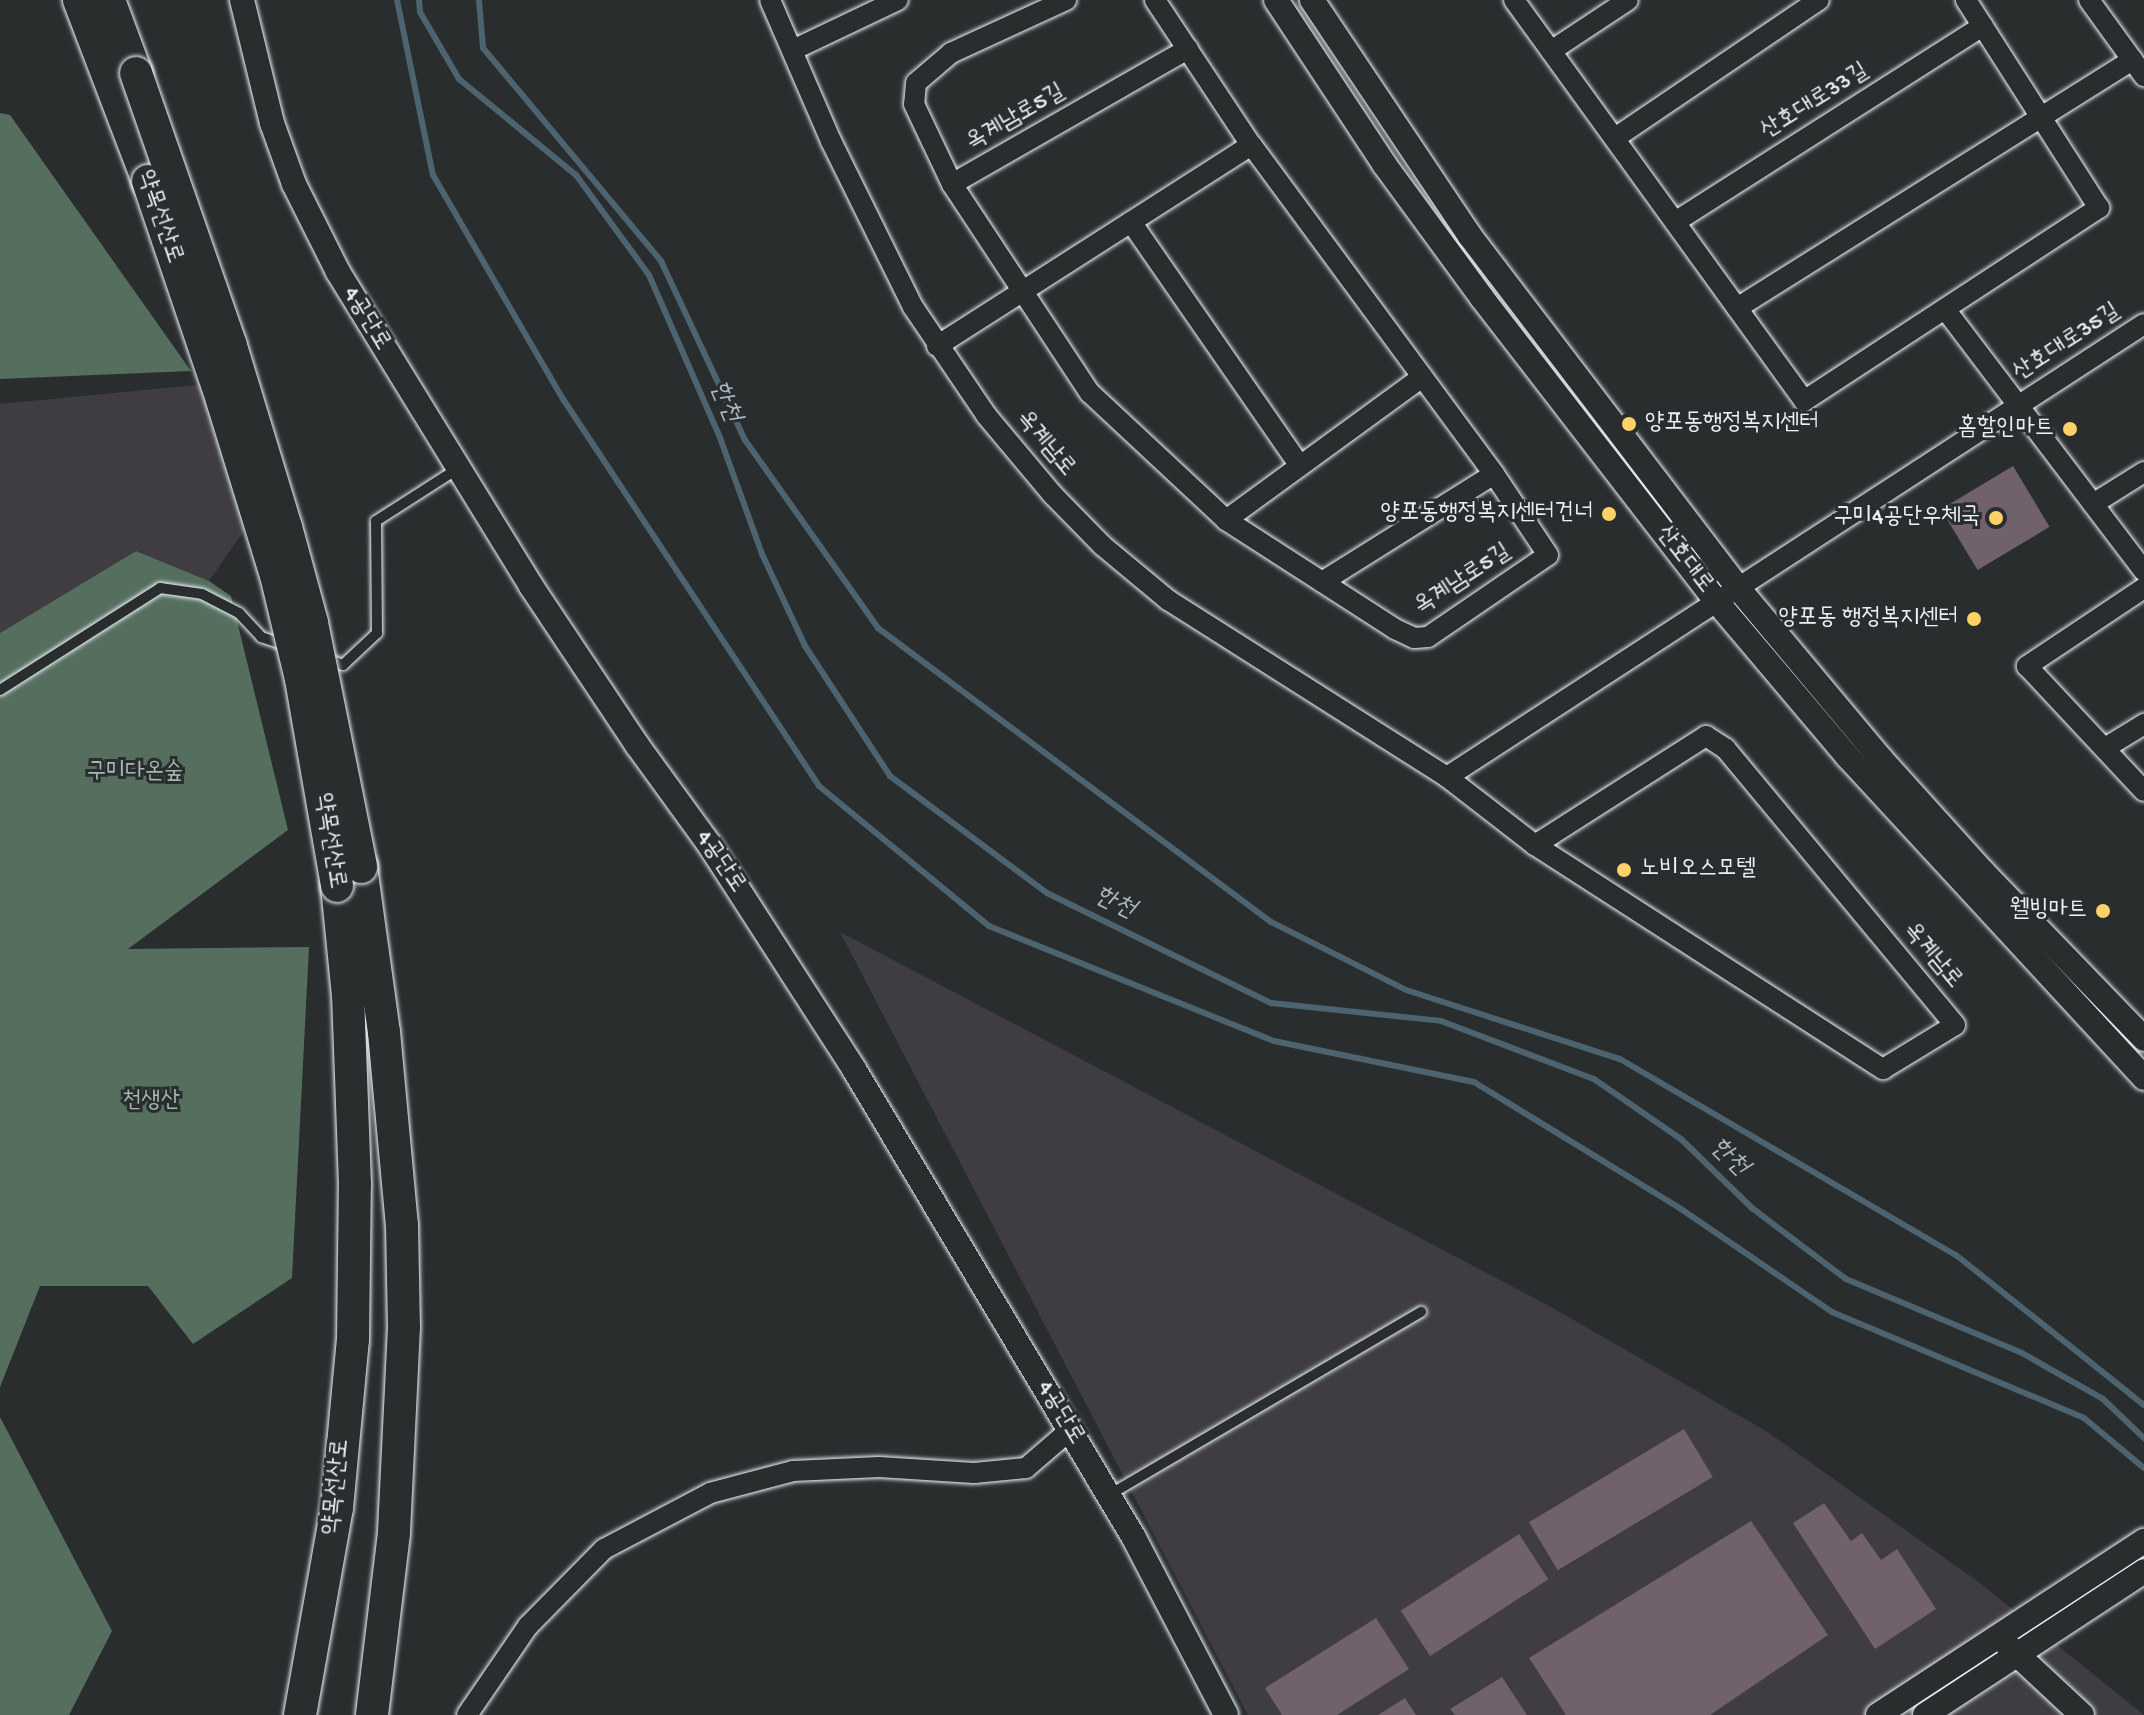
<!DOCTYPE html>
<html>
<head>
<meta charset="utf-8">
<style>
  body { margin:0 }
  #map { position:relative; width:2144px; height:1715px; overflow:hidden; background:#2a2d2e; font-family:"Gochi Hand","Poor Story",sans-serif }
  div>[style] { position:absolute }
  .built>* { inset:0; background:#3f3d41 }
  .green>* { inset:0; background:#556e5d }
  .stream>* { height:6px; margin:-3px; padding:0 3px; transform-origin:3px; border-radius:3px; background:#4d6370 }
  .building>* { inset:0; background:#71616c; transform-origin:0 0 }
  .roads { filter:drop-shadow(0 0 2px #e8f1f8) drop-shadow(0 0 2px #e8f1f8) }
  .service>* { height:10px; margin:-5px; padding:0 5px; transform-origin:5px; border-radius:5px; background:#2a2d2e }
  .minor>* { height:20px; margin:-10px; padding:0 10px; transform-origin:10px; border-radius:10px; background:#2a2d2e }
  .tertiary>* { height:24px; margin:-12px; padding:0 12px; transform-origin:12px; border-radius:12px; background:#2a2d2e }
  .trunk>* { height:32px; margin:-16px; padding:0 16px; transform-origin:16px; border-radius:16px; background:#2a2d2e }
  .bridges { filter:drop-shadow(0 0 2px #e8f1f8) drop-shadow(0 0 2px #e8f1f8) }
  .trunk-bridge>* { height:32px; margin:-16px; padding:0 16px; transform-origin:16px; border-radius:16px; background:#2a2d2e }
  .dots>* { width:22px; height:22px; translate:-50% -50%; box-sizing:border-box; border:4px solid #2a2d2e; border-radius:50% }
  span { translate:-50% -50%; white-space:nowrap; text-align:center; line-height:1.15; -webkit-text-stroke:6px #2a2d2e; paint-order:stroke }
  .street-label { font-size:24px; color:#e8f1f8 }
  .poi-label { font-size:24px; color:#e8f1f8 }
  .left { translate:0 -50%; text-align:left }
  .right { translate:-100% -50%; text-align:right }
  .park-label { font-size:24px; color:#a6b6b2 }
  .water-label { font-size:26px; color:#aab8c2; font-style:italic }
</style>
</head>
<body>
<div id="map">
  <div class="built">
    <div style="clip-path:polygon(207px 384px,254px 516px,209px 581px,136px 551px,0 633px,0 404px)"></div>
    <div style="clip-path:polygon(840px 932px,1553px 1308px,1766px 1431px,1980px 1583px,2144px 1715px,1248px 1715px)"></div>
  </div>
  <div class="green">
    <div style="clip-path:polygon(0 113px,10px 115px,191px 371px,0 379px)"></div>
    <div style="clip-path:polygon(136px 551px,209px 581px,231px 596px,288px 830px,128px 949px,309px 947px,292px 1278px,193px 1344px,148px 1286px,40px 1286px,0 1387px,0 633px)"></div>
    <div style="clip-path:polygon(0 1417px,112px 1631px,69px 1715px,0 1715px)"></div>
  </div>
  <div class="stream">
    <div style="left:397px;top:0;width:179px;rotate:78.4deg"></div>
    <div style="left:433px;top:175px;width:259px;rotate:59.9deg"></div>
    <div style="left:563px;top:399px;width:464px;rotate:56.5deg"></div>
    <div style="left:819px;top:786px;width:220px;rotate:39.5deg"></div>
    <div style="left:989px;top:926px;width:307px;rotate:22deg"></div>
    <div style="left:1274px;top:1041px;width:204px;rotate:11.6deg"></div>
    <div style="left:1474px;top:1082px;width:243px;rotate:31.5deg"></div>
    <div style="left:1681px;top:1209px;width:183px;rotate:34.3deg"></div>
    <div style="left:1832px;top:1312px;width:273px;rotate:22.8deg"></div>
    <div style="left:2084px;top:1418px;width:78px;rotate:39.8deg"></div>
    <div style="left:419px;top:0;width:12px;rotate:85deg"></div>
    <div style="left:420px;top:12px;width:78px;rotate:59.8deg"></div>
    <div style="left:459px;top:79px;width:151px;rotate:39.4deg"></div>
    <div style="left:576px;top:175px;width:124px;rotate:53.9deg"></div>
    <div style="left:649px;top:275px;width:175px;rotate:66.4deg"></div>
    <div style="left:719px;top:435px;width:127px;rotate:70.1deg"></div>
    <div style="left:762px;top:554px;width:102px;rotate:64.9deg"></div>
    <div style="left:805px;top:646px;width:155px;rotate:56.8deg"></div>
    <div style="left:890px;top:776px;width:196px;rotate:36.7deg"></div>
    <div style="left:1047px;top:893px;width:250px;rotate:26.2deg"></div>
    <div style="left:1271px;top:1003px;width:171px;rotate:6deg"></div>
    <div style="left:1441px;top:1021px;width:164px;rotate:20.8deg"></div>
    <div style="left:1594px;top:1079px;width:106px;rotate:34.6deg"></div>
    <div style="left:1681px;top:1139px;width:99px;rotate:44.2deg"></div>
    <div style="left:1752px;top:1208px;width:118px;rotate:37.1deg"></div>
    <div style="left:1846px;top:1279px;width:191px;rotate:22.8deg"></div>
    <div style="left:2022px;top:1353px;width:93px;rotate:29.6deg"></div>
    <div style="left:2103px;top:1399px;width:57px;rotate:43.6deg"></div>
    <div style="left:479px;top:0;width:48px;rotate:85.2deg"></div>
    <div style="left:483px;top:48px;width:278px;rotate:50.1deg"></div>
    <div style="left:661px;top:261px;width:198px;rotate:64.9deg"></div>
    <div style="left:745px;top:440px;width:230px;rotate:54.7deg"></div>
    <div style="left:878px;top:628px;width:491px;rotate:36.8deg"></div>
    <div style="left:1271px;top:922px;width:151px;rotate:26.7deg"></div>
    <div style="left:1406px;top:990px;width:225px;rotate:17.9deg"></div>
    <div style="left:1620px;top:1059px;width:389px;rotate:30.3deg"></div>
    <div style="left:1956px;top:1255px;width:241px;rotate:38.6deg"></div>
  </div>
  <div class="building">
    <div style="left:2013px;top:466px;width:71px;height:84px;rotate:59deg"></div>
    <div style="left:1684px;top:1429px;width:56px;height:181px;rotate:59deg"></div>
    <div style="clip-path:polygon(1824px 1503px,1851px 1541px,1862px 1533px,1881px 1560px,1897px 1549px,1936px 1609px,1875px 1649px,1793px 1523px)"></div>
    <div style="clip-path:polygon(1751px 1521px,1828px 1635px,1710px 1715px,1566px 1715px,1529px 1658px)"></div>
    <div style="left:1519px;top:1534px;width:54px;height:141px;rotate:57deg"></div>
    <div style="clip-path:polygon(1376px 1618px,1409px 1669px,1337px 1715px,1282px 1715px,1265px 1688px)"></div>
    <div style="clip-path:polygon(1502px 1677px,1527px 1715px,1455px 1715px,1450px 1709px)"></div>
    <div style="clip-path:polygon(1405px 1698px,1416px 1715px,1378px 1715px)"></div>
  </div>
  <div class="roads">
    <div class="service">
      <div style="left:325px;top:659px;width:19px;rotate:18deg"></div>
      <div style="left:343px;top:665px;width:47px;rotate:-43.3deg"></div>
      <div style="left:377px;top:633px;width:112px;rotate:-90.5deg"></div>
      <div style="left:376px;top:521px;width:96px;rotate:-32.7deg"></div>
      <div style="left:0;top:690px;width:190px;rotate:-32.5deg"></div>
      <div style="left:160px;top:588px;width:42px;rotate:8.1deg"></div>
      <div style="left:202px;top:594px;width:42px;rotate:27.2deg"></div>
      <div style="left:239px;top:613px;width:33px;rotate:47deg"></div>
      <div style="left:261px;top:637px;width:28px;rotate:18deg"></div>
      <div style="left:1109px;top:1495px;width:362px;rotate:-30.4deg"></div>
    </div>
    <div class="minor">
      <div style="left:770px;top:0;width:154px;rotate:66.6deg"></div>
      <div style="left:831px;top:141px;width:185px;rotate:63.7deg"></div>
      <div style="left:913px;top:307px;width:130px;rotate:55.9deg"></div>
      <div style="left:986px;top:415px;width:104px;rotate:50.1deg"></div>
      <div style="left:1053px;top:495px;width:71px;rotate:45.6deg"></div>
      <div style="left:1103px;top:546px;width:85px;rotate:39.7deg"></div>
      <div style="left:1168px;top:600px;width:330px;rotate:32.4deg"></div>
      <div style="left:1447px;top:777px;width:111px;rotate:37.7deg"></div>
      <div style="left:1535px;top:845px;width:414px;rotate:32.8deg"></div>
      <div style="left:1883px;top:1069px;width:84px;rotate:-31.4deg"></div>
      <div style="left:1955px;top:1025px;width:359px;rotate:-129.7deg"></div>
      <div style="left:1726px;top:749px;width:24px;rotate:-147deg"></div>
      <div style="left:1706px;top:736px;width:203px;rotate:147.5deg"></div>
      <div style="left:1066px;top:0;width:127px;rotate:155.3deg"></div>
      <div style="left:951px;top:53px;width:46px;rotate:139.4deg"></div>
      <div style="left:916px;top:83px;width:21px;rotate:95deg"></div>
      <div style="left:914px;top:104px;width:89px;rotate:64.6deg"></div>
      <div style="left:952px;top:184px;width:250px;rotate:56.6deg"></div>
      <div style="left:1090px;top:393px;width:186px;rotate:43deg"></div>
      <div style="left:1226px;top:520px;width:201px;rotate:32.8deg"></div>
      <div style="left:1395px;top:629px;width:21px;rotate:25deg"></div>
      <div style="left:1414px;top:638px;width:14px;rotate:-4deg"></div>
      <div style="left:1428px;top:637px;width:145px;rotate:-34.3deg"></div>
      <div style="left:1548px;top:555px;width:97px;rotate:-123.7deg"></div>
      <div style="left:1494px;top:474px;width:409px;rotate:-126.4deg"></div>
      <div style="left:1251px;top:145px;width:174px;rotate:-123.5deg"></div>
      <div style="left:1514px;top:0;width:495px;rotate:54.1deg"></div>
      <div style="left:1804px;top:401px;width:353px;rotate:-33.2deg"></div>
      <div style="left:2099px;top:208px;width:247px;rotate:-122.6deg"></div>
      <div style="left:2089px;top:0;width:94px;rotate:54.1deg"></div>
      <div style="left:793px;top:50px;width:116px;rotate:-25.5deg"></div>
      <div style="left:1551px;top:51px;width:92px;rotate:-33.5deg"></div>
      <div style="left:1615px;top:138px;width:246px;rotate:-34.1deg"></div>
      <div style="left:952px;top:184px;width:272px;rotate:-29.8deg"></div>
      <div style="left:1131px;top:222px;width:295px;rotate:55.3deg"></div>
      <div style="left:1675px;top:222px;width:365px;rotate:-32.5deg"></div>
      <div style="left:1737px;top:308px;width:467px;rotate:-32.1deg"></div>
      <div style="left:1945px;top:309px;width:329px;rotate:52.8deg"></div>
      <div style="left:937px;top:346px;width:373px;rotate:-32.6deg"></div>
      <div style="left:2093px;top:504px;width:60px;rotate:-32.1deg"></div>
      <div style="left:1226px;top:520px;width:243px;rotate:-36.1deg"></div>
      <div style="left:1322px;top:582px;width:203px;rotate:-32.1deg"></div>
      <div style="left:2144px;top:588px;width:141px;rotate:146.3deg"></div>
      <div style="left:2027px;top:666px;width:171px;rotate:46.9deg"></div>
      <div style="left:2105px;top:748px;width:46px;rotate:-31.6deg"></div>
      <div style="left:1447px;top:777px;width:831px;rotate:-33.02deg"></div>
      <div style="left:467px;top:1715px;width:108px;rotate:-55.6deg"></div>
      <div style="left:528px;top:1626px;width:108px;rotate:-45.4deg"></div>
      <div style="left:604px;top:1549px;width:120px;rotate:-27.8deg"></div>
      <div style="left:710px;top:1493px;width:86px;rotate:-14.8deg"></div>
      <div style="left:793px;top:1471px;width:86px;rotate:-2.7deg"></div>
      <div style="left:879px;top:1467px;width:95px;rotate:3.6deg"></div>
      <div style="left:974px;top:1473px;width:52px;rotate:-5.5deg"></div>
      <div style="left:1026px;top:1468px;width:58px;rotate:-40.8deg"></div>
    </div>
    <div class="tertiary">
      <div style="left:242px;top:0;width:127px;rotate:76.3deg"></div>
      <div style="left:272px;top:123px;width:65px;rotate:70.2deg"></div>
      <div style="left:294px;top:184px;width:98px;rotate:63.4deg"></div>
      <div style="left:338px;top:272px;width:369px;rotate:58.4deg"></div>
      <div style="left:531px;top:586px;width:191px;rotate:56.3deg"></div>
      <div style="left:637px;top:745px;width:122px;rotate:54deg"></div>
      <div style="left:709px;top:844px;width:268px;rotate:57.2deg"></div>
      <div style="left:854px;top:1069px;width:546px;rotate:59.16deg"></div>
      <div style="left:1134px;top:1538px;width:199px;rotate:62.5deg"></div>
      <div style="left:1276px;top:0;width:196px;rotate:56.6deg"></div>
      <div style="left:1384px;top:164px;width:166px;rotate:53.8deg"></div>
      <div style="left:1482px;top:298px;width:384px;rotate:52.3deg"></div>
      <div style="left:1717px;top:602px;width:202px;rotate:49.8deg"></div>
      <div style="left:1847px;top:756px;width:438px;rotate:47.3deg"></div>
      <div style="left:1312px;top:0;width:284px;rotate:56.2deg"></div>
      <div style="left:1470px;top:236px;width:442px;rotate:52.7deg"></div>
      <div style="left:1738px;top:588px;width:223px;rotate:50.1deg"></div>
      <div style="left:1881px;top:759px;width:152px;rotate:47.9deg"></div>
      <div style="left:1983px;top:872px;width:232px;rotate:46deg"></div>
      <div style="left:2008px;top:1646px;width:101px;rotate:43deg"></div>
      <div style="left:1878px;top:1715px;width:318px;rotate:-33.2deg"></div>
      <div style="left:1925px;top:1715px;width:262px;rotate:-33.3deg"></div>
    </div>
    <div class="trunk">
      <div style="left:79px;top:0;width:194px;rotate:69.1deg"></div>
      <div style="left:109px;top:0;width:78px;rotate:69.7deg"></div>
      <div style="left:361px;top:867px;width:167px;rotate:82.1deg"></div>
      <div style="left:384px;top:1032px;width:194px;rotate:84.7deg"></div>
      <div style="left:402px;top:1225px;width:102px;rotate:88.9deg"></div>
      <div style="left:404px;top:1327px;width:206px;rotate:92.8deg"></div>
      <div style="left:394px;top:1533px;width:183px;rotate:96.9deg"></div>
      <div style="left:300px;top:1715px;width:210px;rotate:-79.9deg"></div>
      <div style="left:337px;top:1508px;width:169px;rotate:-84.6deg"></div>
      <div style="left:353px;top:1340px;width:155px;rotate:-89.3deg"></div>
      <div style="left:355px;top:1185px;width:189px;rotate:-92.1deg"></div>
      <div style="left:348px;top:996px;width:111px;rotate:-95.7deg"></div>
    </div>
  </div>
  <div class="bridges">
    <div class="trunk-bridge">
      <div style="left:136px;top:73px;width:286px;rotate:70.8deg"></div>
      <div style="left:230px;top:343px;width:192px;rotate:73.1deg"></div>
      <div style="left:286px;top:527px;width:99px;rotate:74.8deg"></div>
      <div style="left:312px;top:623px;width:249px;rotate:78.6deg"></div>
      <div style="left:148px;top:181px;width:231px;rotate:71.3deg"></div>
      <div style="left:222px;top:400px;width:183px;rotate:72.9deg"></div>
      <div style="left:276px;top:575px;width:107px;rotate:76.5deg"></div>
      <div style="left:301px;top:679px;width:210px;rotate:80.1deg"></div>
    </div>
  </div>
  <div class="dots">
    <div style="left:1629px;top:424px;background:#ffd166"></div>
    <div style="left:2070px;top:429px;background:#ffd166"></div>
    <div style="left:1609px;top:514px;background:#ffd166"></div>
    <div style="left:1996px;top:518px;background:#ffd166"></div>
    <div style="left:1974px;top:619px;background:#ffd166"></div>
    <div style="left:1624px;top:870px;background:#ffd166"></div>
    <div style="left:2103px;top:911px;background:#ffd166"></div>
  </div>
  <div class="street-label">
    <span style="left:1815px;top:102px;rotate:-32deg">산호대로33길</span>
    <span style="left:1016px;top:118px;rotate:-30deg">옥계남로5길</span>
    <span style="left:159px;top:217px;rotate:71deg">약목선산로</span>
    <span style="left:366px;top:319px;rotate:59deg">4공단로</span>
    <span style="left:2067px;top:343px;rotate:-33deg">산호대로35길</span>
    <span style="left:1045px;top:444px;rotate:50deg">옥계남로</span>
    <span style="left:1684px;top:560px;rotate:52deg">산호대로</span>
    <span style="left:1463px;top:580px;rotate:-33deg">옥계남로5길</span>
    <span style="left:329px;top:841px;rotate:81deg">약목선산로</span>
    <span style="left:720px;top:862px;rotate:56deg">4공단로</span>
    <span style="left:1932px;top:956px;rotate:50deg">옥계남로</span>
    <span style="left:1060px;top:1413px;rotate:59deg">4공단로</span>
    <span style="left:337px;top:1487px;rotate:-84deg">약목선산로</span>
  </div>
  <div class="poi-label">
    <span class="left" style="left:1645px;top:424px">양포동행정복지센터</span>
    <span class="right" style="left:2054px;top:429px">홈할인마트</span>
    <span class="right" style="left:1593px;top:514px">양포동행정복지센터건너</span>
    <span class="right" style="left:1980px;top:518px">구미4공단우체국</span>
    <span class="right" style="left:1958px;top:619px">양포동 행정복지센터</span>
    <span class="left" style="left:1640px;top:870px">노비오스모텔</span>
    <span class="right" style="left:2087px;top:911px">웰빙마트</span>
  </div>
  <div class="park-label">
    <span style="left:135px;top:773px">구미다온숲</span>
    <span style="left:151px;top:1102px">천생산</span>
  </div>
  <div class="water-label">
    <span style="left:724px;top:402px;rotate:67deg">한천</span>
    <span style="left:1114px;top:904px;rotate:26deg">한천</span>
    <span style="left:1728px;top:1158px;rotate:44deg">한천</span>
  </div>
</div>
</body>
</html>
